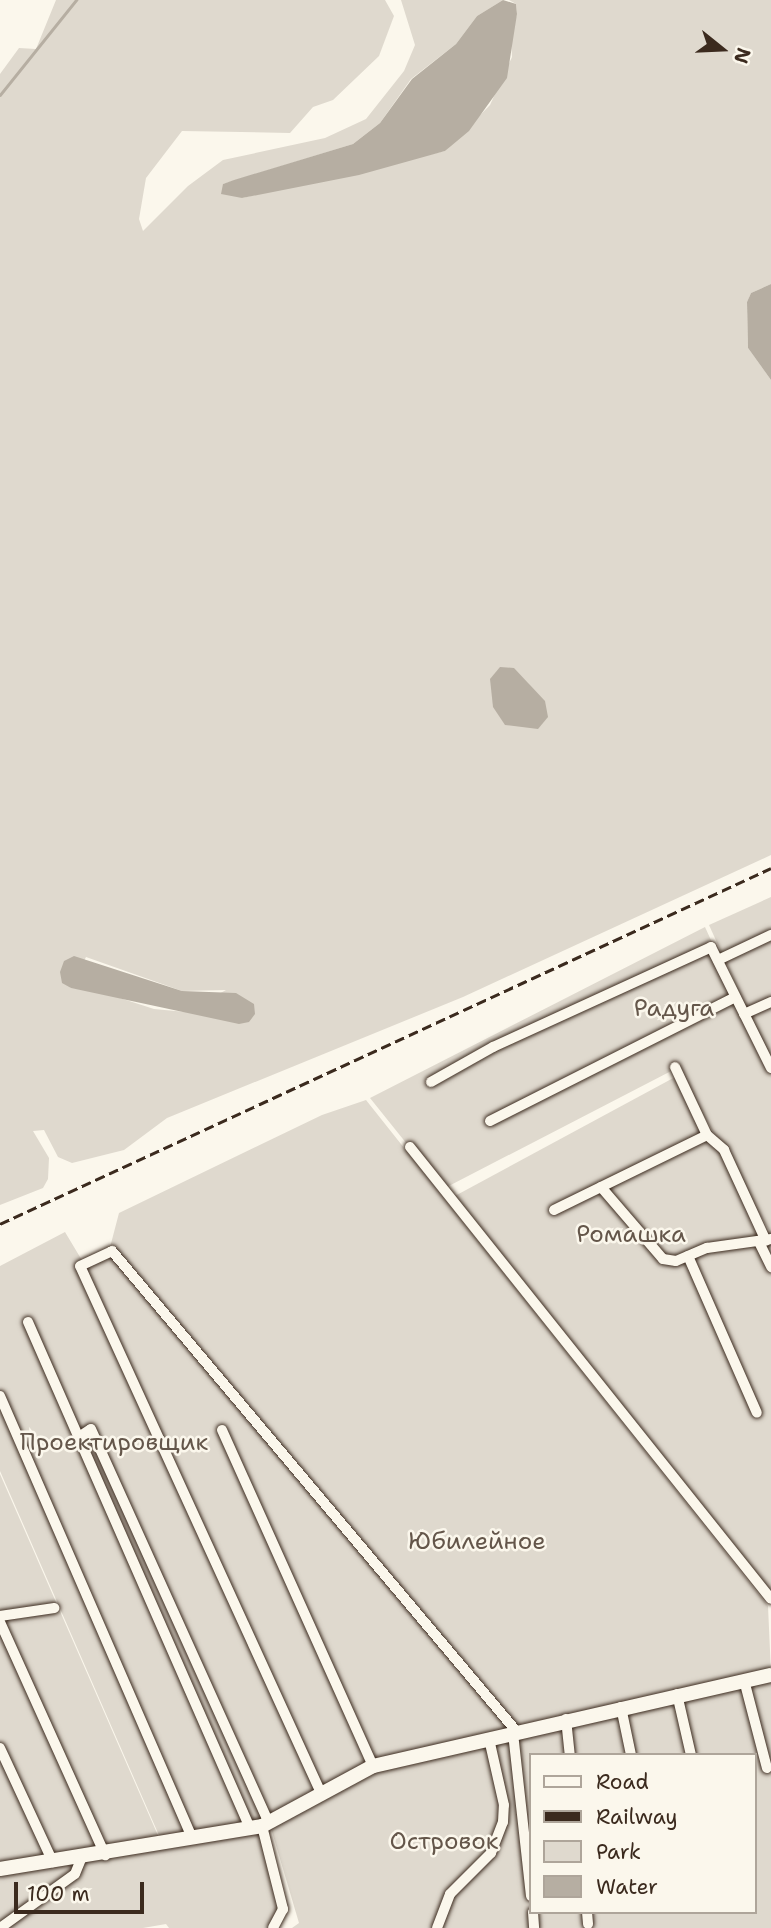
<!DOCTYPE html>
<html>
<head>
<meta charset="utf-8">
<style>
  body { margin:0 }
  #map { position:relative; width:771px; height:1928px; overflow:hidden; background:#fbf7ec; font-family:"Shantell Sans",sans-serif }
  div>[style] { position:absolute }
  .green>* { inset:0; background:#dfd9ce }
  .water>* { inset:0; background:#b6aea2 }
  .stream>* { height:2.5px; margin:-1.25px; padding:0 1.25px; transform-origin:1.25px; border-radius:1.25px; background:#b6aea2 }
  .roads { filter:drop-shadow(0 0 2px #3b2a1e) drop-shadow(0 0 2px #3b2a1e) }
  .street>* { height:10px; margin:-5px; padding:0 5px; transform-origin:5px; border-radius:5px; background:#fbf7ec }
  .secondary>* { height:14px; margin:-7px; padding:0 7px; transform-origin:7px; border-radius:7px; background:#fbf7ec }
  .rail>* { height:2.5px; margin-top:-1.25px; transform-origin:0; background:repeating-linear-gradient(90deg,#3b2a1e 0 10px,transparent 0 15px) }
  span { translate:-50% -50%; white-space:nowrap; text-align:center; line-height:1.15; -webkit-text-stroke:5px #fbf7ec; paint-order:stroke }
  .park-label { font-size:24px; color:#64564a }
  .legend { position:absolute; left:529px; top:1753px; width:228px; height:161px; box-sizing:border-box; background:#fbf7ec; border:2px solid #aea59a; margin:0; padding:9px 12px; list-style:none; font-size:21px; color:#3b2a1e }
  .legend li { display:flex; align-items:center; gap:14px; height:35px }
  .legend b { width:35px; border:2px solid #aea59a }
  .north { position:absolute; left:687px; top:14px; width:70px; height:70px; -webkit-text-stroke:5px #fbf7ec; paint-order:stroke; rotate:108deg; font-size:19px; font-weight:700; line-height:28px; text-align:center; color:#3b2a1e }
  .north::after { content:''; display:block; margin:auto; width:24px; height:32px; background:#3b2a1e; clip-path:polygon(50% 0,100% 100%,50% 72%,0 100%) }
  .scale { position:absolute; left:14px; top:1882px; width:130px; height:32px; box-sizing:border-box; border:4px solid #3b2a1e; border-top:0; padding-left:9px; font-size:21px; line-height:24px; white-space:nowrap; color:#3b2a1e; -webkit-text-stroke:5px #fbf7ec; paint-order:stroke }
</style>
</head>
<body>
<div id="map">
  <div class="green">
    <div style="clip-path:polygon(evenodd,56px 0,385px 0,394px 16px,379px 56px,333px 100px,313px 107px,290px 133px,182px 131px,146px 178px,139px 219px,143px 231px,188px 186px,223px 160px,325px 138px,366px 119px,404px 71px,415px 45px,401px 0,503px 0,477px 16px,456px 44px,411px 79px,380px 123px,353px 144px,223px 184px,242px 198px,445px 151px,490px 105px,512px 57px,511px 34px,517px 14px,516px 4px,509px 0,771px 0,771px 284px,751px 293px,747px 302px,748px 348px,771px 380px,771px 855px,463px 997px,167px 1118px,124px 1150px,72px 1163px,58px 1157px,44px 1130px,33px 1131px,49px 1158px,48px 1179px,43px 1188px,0 1205px,0 74px,19px 48px,36px 49px,56px 0,86px 957px,182px 991px,226px 990px,186px 1012px,154px 1009px,92px 989px,70px 988px,86px 957px)"></div>
    <div style="clip-path:polygon(771px 897px,771px 1062px,709px 925px)"></div>
    <div style="clip-path:polygon(705px 927px,771px 1072px,771px 1234px,677px 1068px,443px 1189px,370px 1098px)"></div>
    <div style="clip-path:polygon(677px 1076px,771px 1240px,771px 1601px,453px 1197px)"></div>
    <div style="clip-path:polygon(366px 1100px,768px 1606px,771px 1673px,370px 1764px,276px 1817px,161px 1840px,0 1471px,0 1266px,65px 1232px,86px 1267px,108px 1255px,119px 1213px,322px 1115px)"></div>
    <div style="clip-path:polygon(0 1474px,160px 1840px,105px 1847px,0 1622px)"></div>
    <div style="clip-path:polygon(0 1630px,101px 1850px,0 1865px)"></div>
    <div style="clip-path:polygon(evenodd,771px 1682px,771px 1928px,292px 1928px,299px 1923px,270px 1825px,382px 1769px,771px 1682px,531px 1755px,755px 1755px,755px 1912px,531px 1912px,531px 1755px)"></div>
    <div style="clip-path:polygon(261px 1829px,282px 1916px,271px 1928px,169px 1928px,166px 1924px,143px 1928px,5px 1928px,78px 1875px,87px 1861px)"></div>
    <div style="clip-path:polygon(70px 1863px,74px 1873px,0 1926px,0 1872px)"></div>
  </div>
  <div class="water">
    <div style="clip-path:polygon(503px 0,516px 4px,517px 14px,507px 78px,469px 131px,445px 151px,359px 175px,242px 198px,221px 194px,223px 184px,234px 180px,353px 144px,380px 123px,412px 79px,456px 44px,477px 16px)"></div>
    <div style="clip-path:polygon(771px 284px,771px 380px,748px 348px,747px 302px,751px 293px)"></div>
    <div style="clip-path:polygon(500px 667px,514px 668px,545px 701px,548px 717px,538px 729px,505px 725px,493px 707px,490px 679px)"></div>
    <div style="clip-path:polygon(74px 956px,182px 991px,236px 993px,254px 1004px,255px 1014px,249px 1022px,239px 1024px,71px 988px,62px 983px,60px 972px,64px 961px)"></div>
  </div>
  <div class="stream">
    <div style="left:0;top:95px;width:122px;rotate:-51.3deg"></div>
  </div>
  <div class="roads">
    <div class="street">
      <div style="left:718px;top:960px;width:59px;rotate:-25.3deg"></div>
      <div style="left:744px;top:1014px;width:30px;rotate:-24deg"></div>
      <div style="left:431px;top:1082px;width:71px;rotate:-29.4deg"></div>
      <div style="left:493px;top:1047px;width:240px;rotate:-24.6deg"></div>
      <div style="left:711px;top:947px;width:135px;rotate:63.6deg"></div>
      <div style="left:490px;top:1121px;width:275px;rotate:-26.8deg"></div>
      <div style="left:707px;top:1135px;width:23px;rotate:41deg"></div>
      <div style="left:724px;top:1150px;width:100px;rotate:65.2deg"></div>
      <div style="left:410px;top:1147px;width:578px;rotate:51.39deg"></div>
      <div style="left:601px;top:1187px;width:95px;rotate:49.3deg"></div>
      <div style="left:663px;top:1259px;width:13px;rotate:9deg"></div>
      <div style="left:676px;top:1261px;width:34px;rotate:-23deg"></div>
      <div style="left:707px;top:1248px;width:65px;rotate:-8deg"></div>
      <div style="left:554px;top:1210px;width:170px;rotate:-26.1deg"></div>
      <div style="left:707px;top:1135px;width:75px;rotate:-115.2deg"></div>
      <div style="left:759px;top:1242px;width:28px;rotate:64deg"></div>
      <div style="left:688px;top:1256px;width:171px;rotate:66.3deg"></div>
      <div style="left:28px;top:1322px;width:553px;rotate:66.31deg"></div>
      <div style="left:0;top:1396px;width:482px;rotate:66.5deg"></div>
      <div style="left:222px;top:1430px;width:368px;rotate:65.8deg"></div>
      <div style="left:79px;top:1437px;width:14px;rotate:-34deg"></div>
      <div style="left:91px;top:1429px;width:432px;rotate:65.7deg"></div>
      <div style="left:0;top:1616px;width:55px;rotate:-8.4deg"></div>
      <div style="left:0;top:1622px;width:256px;rotate:65.7deg"></div>
      <div style="left:744px;top:1680px;width:91px;rotate:75.4deg"></div>
      <div style="left:677px;top:1694px;width:63px;rotate:77.1deg"></div>
      <div style="left:621px;top:1707px;width:49px;rotate:78.2deg"></div>
      <div style="left:566px;top:1719px;width:36px;rotate:84deg"></div>
      <div style="left:513px;top:1733px;width:164px;rotate:83.7deg"></div>
      <div style="left:0;top:1748px;width:126px;rotate:65.1deg"></div>
      <div style="left:321px;top:1793px;width:579px;rotate:-114.57deg"></div>
      <div style="left:80px;top:1266px;width:35px;rotate:-25deg"></div>
      <div style="left:112px;top:1251px;width:629px;rotate:49.9deg"></div>
      <div style="left:262px;top:1826px;width:86px;rotate:75.8deg"></div>
      <div style="left:283px;top:1909px;width:21px;rotate:118deg"></div>
      <div style="left:533px;top:1912px;width:16px;rotate:86deg"></div>
      <div style="left:587px;top:1912px;width:12px;rotate:85deg"></div>
      <div style="left:0;top:1928px;width:92px;rotate:-35.8deg"></div>
      <div style="left:75px;top:1874px;width:16px;rotate:-68deg"></div>
      <div style="left:437px;top:1928px;width:36px;rotate:-69deg"></div>
      <div style="left:450px;top:1894px;width:58px;rotate:-45deg"></div>
      <div style="left:491px;top:1853px;width:33px;rotate:-69deg"></div>
      <div style="left:503px;top:1822px;width:17px;rotate:-87deg"></div>
      <div style="left:504px;top:1805px;width:68px;rotate:-102.8deg"></div>
    </div>
    <div class="secondary">
      <div style="left:0;top:1869px;width:266px;rotate:-9.3deg"></div>
      <div style="left:262px;top:1826px;width:126px;rotate:-28.4deg"></div>
      <div style="left:373px;top:1766px;width:408px;rotate:-12.9deg"></div>
    </div>
  </div>
  <div class="rail">
    <div style="left:0;top:1224px;width:849px;rotate:-24.78deg"></div>
  </div>
  <div class="park-label">
    <span style="left:674px;top:1009px">Радуга</span>
    <span style="left:631px;top:1235px">Ромашка</span>
    <span style="left:114px;top:1443px">Проектировщик</span>
    <span style="left:477px;top:1542px">Юбилейное</span>
    <span style="left:444px;top:1842px">Островок</span>
  </div>
  <ul class="legend">
  <li><b style="height:9px;background:#fbf7ec"></b>Road</li>
  <li><b style="height:9px;background:#3b2a1e"></b>Railway</li>
  <li><b style="height:19px;background:#dfd9ce"></b>Park</li>
  <li><b style="height:19px;background:#b6aea2"></b>Water</li>
  </ul>
  <div class="north">N</div>
  <div class="scale">100 m</div>
</div>
</body>
</html>
